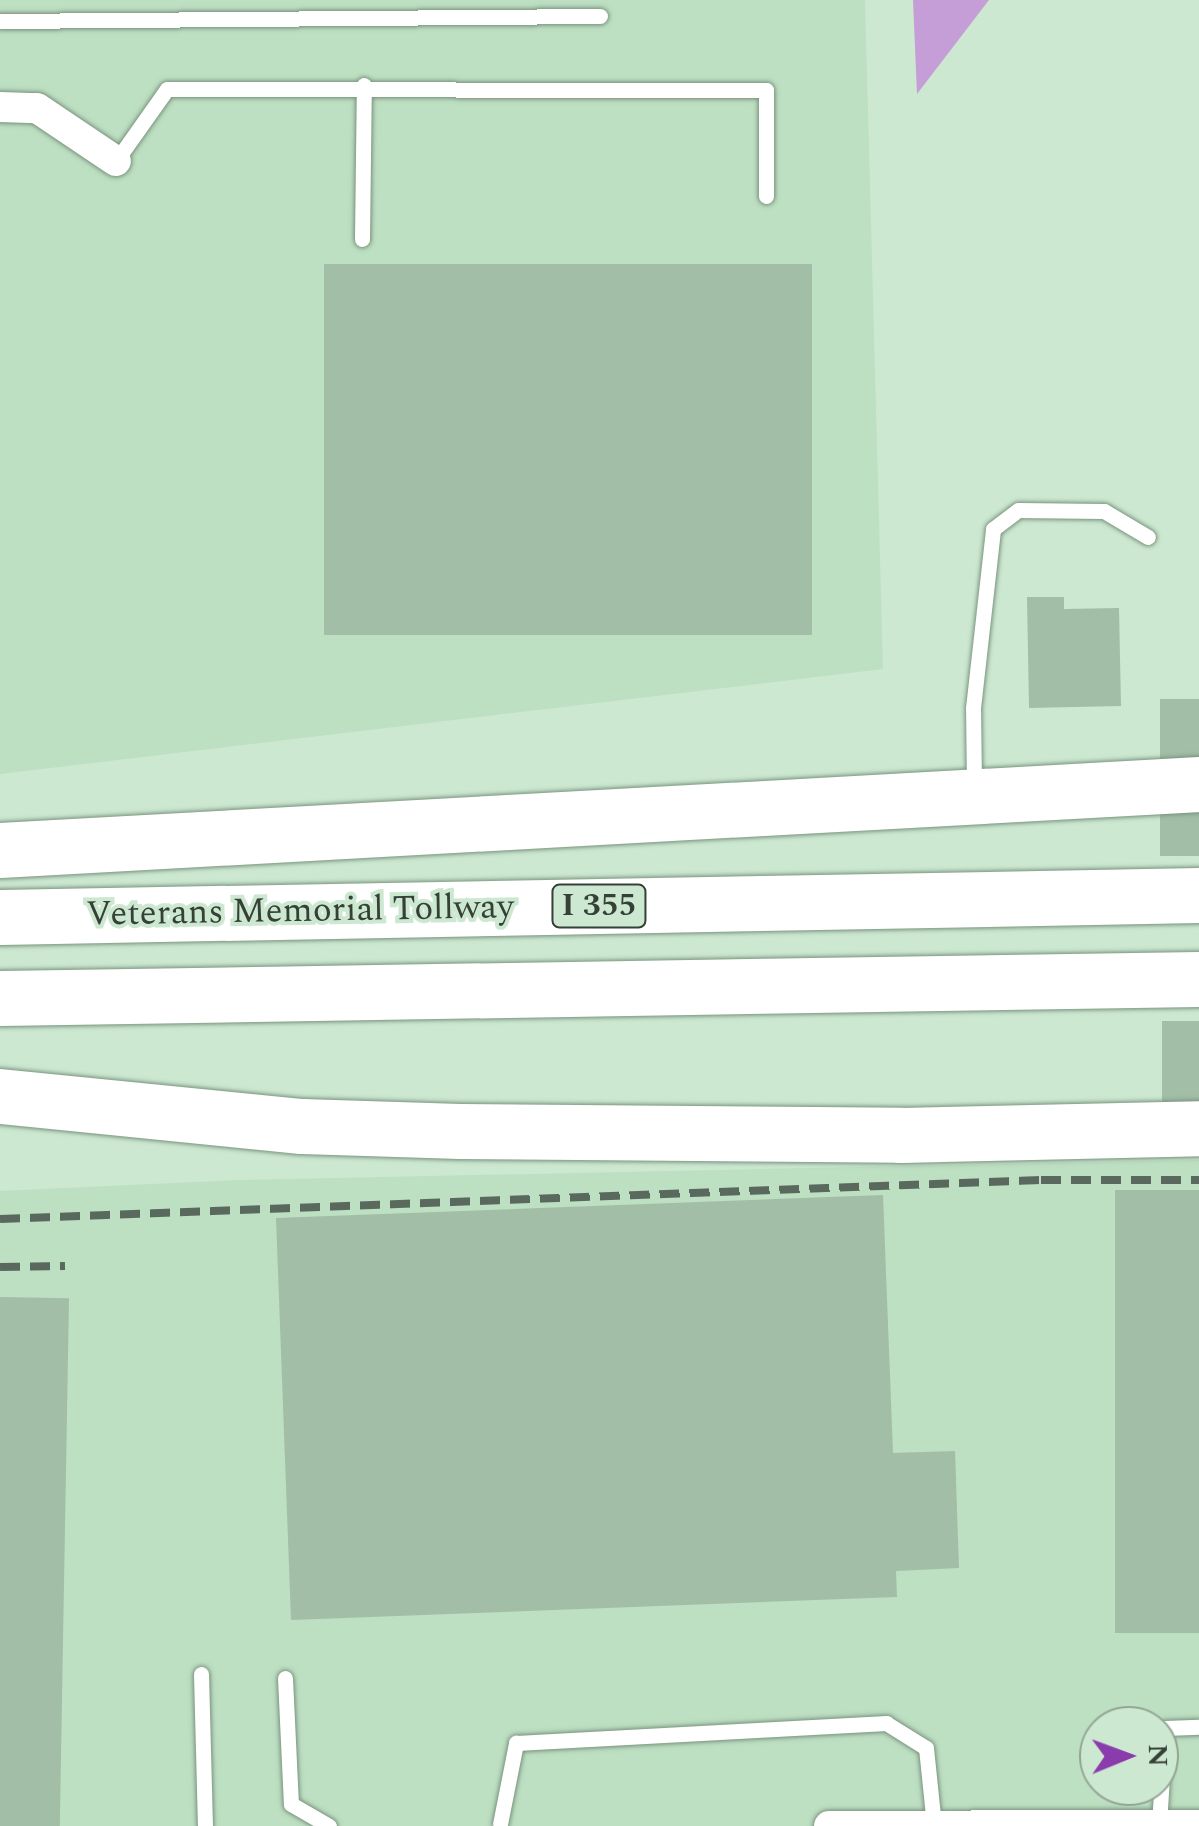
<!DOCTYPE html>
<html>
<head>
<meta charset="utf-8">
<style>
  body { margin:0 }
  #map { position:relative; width:1199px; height:1826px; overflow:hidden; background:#cde8d1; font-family:Spectral,serif }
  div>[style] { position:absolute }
  .built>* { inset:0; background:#bddfc2 }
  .water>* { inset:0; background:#c59ed8 }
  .building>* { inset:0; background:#a3bea7; transform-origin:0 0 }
  .roads { filter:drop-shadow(0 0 2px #7a947e) drop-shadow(0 0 2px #7a947e) }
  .lane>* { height:15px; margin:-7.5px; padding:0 7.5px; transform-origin:7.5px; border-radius:7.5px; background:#fff }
  .street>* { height:30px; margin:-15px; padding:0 15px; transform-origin:15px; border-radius:15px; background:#fff }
  .highway>* { height:55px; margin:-27.5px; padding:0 27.5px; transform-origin:27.5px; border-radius:27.5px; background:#fff }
  .rail>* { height:8px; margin-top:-4px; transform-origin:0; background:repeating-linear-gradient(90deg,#5a695d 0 20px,transparent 0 30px) }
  span { translate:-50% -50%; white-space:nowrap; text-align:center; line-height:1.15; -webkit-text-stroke:8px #cde8d1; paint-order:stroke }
  .shield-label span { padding:2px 8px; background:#cde8d1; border:2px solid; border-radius:8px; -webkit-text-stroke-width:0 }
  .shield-label { font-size:32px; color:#354037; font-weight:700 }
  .street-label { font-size:35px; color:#354037 }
  .north { position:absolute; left:1079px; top:1706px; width:100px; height:100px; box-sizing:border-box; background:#cde8d1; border:2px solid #90a593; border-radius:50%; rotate:89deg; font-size:28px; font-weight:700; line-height:40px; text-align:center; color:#354037 }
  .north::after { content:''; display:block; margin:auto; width:35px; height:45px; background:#8a3bac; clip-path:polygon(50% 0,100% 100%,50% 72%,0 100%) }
</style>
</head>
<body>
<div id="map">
  <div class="built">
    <div style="clip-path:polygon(0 0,865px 0,883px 669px,0 774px)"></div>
    <div style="clip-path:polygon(evenodd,1199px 1160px,1199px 1826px,0 1826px,0 1191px,238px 1180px,1199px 1160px,1099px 1726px,1159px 1726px,1159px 1786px,1099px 1786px,1099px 1726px)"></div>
  </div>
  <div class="water">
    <div style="clip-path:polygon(913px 0,989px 0,917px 94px)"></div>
  </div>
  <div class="building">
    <div style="left:812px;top:264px;width:371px;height:488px;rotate:90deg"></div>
    <div style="clip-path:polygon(1027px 597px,1064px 597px,1064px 609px,1119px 608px,1121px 706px,1029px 708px)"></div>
    <div style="left:1160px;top:699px;width:39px;height:157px"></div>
    <div style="left:1162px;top:1021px;width:37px;height:123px"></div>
    <div style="left:1115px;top:1190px;width:84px;height:443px"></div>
    <div style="clip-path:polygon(883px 1195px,893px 1453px,955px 1451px,959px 1568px,896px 1571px,897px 1597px,291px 1620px,276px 1218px)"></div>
    <div style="left:0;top:1297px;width:69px;height:529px;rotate:1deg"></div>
  </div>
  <div class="roads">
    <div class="lane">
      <div style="left:0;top:21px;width:600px;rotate:-0.48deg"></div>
      <div style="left:116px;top:161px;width:88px;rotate:-54.7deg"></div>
      <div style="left:167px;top:89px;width:599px;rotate:0.1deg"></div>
      <div style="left:766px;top:90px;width:106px;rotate:90deg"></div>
      <div style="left:362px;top:239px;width:154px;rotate:-89.3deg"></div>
      <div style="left:974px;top:786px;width:78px;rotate:-90.7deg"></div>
      <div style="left:973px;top:708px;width:180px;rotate:-83.6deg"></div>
      <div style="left:993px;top:529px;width:31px;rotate:-37deg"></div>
      <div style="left:1018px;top:510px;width:86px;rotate:0.7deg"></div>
      <div style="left:1104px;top:511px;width:51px;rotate:30.6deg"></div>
      <div style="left:201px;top:1674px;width:152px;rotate:88.5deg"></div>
      <div style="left:285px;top:1678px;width:126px;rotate:87.3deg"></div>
      <div style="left:291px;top:1804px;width:44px;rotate:30.1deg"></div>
      <div style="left:500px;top:1824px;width:83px;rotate:-78.8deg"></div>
      <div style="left:516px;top:1743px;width:371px;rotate:-3.1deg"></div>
      <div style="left:886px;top:1723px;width:47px;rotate:32deg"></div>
      <div style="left:926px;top:1748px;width:77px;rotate:84.1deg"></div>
      <div style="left:1159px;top:1825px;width:97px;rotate:-86.5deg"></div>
      <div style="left:1165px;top:1728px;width:34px;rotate:-2deg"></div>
    </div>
    <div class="street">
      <div style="left:0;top:107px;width:37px;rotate:2deg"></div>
      <div style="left:37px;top:108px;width:95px;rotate:33.9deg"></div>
      <div style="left:829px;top:1826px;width:370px;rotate:-0.2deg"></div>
    </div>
    <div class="highway">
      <div style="left:0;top:850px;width:1201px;rotate:-3.15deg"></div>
      <div style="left:0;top:917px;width:1199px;rotate:-1.05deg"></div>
      <div style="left:0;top:998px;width:1199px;rotate:-0.91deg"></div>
      <div style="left:0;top:1096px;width:303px;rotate:5.7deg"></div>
      <div style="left:302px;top:1126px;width:158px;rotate:1.8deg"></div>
      <div style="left:460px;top:1131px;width:441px;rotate:0.5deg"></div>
      <div style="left:901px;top:1135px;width:298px;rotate:-1.3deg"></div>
    </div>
  </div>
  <div class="rail">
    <div style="left:0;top:1219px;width:1042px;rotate:-2.15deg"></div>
    <div style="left:1041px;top:1180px;width:158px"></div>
    <div style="left:0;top:1267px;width:65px;rotate:-0.9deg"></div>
  </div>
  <div class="shield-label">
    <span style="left:599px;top:906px">I 355</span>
  </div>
  <div class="street-label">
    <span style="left:300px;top:911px;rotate:-1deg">Veterans Memorial Tollway</span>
  </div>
  <div class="north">N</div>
</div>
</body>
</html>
